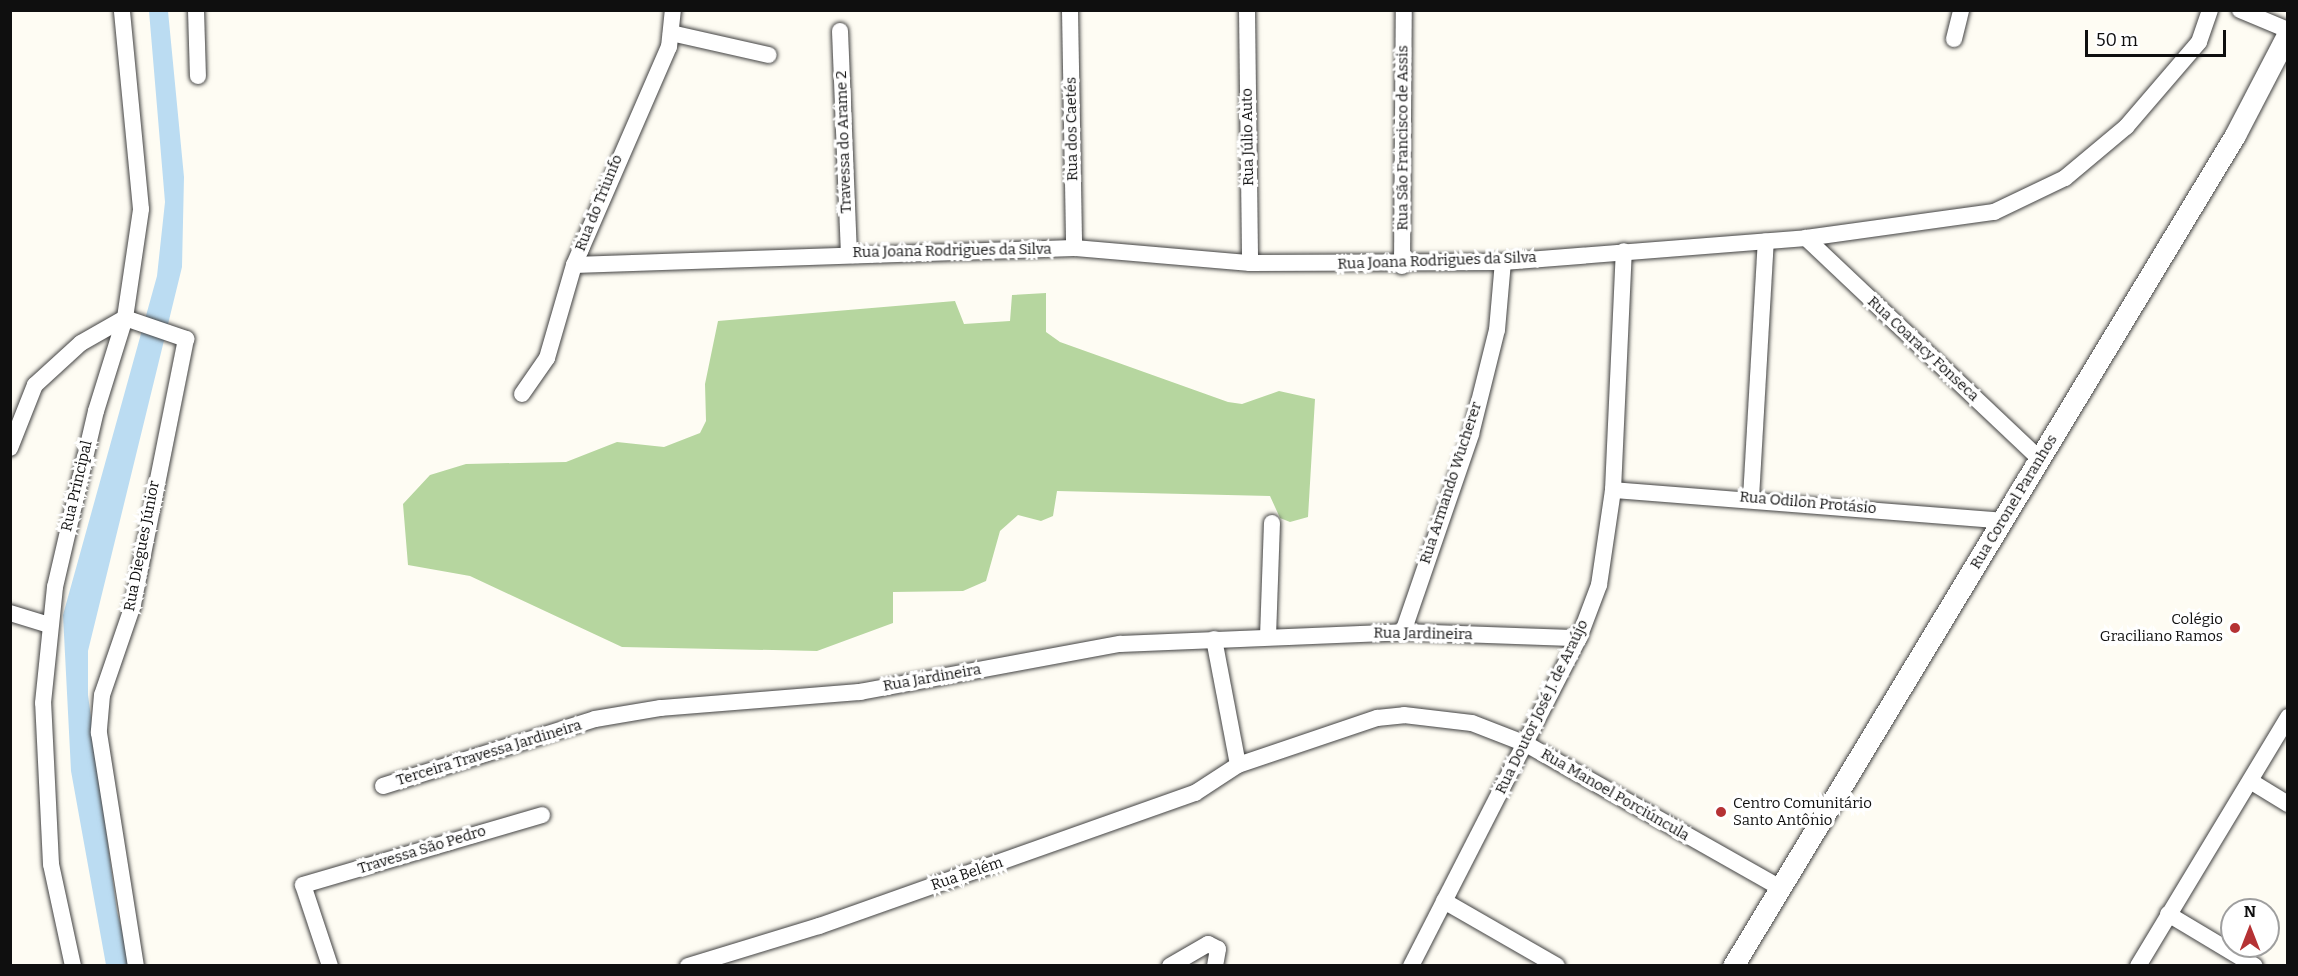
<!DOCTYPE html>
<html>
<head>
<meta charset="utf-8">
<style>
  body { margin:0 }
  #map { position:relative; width:2298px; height:976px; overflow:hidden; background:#fefcf3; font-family:Bitter,serif }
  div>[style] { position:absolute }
  .forest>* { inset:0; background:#b6d69f }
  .water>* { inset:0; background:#bbdcf2 }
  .roads { filter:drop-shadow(0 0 2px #424242) drop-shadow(0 0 2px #424242) }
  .minor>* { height:16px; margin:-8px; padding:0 8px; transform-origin:8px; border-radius:8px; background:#fff }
  .tertiary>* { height:21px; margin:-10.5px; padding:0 10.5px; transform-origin:10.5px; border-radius:10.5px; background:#fff }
  .dots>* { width:16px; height:16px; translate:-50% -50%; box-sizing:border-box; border:3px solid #fff; border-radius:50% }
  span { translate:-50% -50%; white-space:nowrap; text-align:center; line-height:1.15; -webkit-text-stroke:6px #fff; paint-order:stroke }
  .street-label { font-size:15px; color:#0f0f0f }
  .poi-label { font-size:15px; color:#0f0f0f }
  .right { translate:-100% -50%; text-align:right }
  .left { translate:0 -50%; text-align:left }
  .frame { position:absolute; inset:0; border:12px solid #0f0f0f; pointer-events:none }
  .north { position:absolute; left:2220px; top:898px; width:60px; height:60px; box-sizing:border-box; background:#fff; border:2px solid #9f9f9f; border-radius:50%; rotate:0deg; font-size:16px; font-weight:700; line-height:24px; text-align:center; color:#0f0f0f }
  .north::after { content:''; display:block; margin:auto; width:21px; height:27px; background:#b53234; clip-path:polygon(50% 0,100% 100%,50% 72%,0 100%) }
  .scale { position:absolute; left:2085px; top:30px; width:141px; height:27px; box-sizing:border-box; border:3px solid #0f0f0f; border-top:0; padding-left:8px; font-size:18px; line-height:21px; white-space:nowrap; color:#0f0f0f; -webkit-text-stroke:4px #fff; paint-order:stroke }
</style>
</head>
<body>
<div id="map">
  <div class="forest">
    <div style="clip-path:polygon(1046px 293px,1046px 332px,1060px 342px,1228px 402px,1242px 404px,1279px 391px,1315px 399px,1308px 517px,1290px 522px,1280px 518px,1270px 496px,1057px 491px,1053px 516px,1041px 521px,1018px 515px,1000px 531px,986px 581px,963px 591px,893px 592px,893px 623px,817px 651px,622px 647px,470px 576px,408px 565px,403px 504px,430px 475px,466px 464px,566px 462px,617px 442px,664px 447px,700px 433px,706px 421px,705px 384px,718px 321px,955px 301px,964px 324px,1010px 321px,1012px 295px)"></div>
  </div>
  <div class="water">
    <div style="clip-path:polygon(149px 11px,168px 11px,184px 177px,182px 267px,88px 651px,88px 695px,117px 912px,132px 965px,106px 965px,71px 771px,63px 615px,157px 276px,165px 202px)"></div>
  </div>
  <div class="roads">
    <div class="minor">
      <div style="left:196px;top:10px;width:66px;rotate:88.3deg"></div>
      <div style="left:1070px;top:10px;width:238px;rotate:89deg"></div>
      <div style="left:1247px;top:10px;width:253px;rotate:89.3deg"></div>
      <div style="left:2240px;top:10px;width:52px;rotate:22.6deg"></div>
      <div style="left:840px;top:31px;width:222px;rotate:87.7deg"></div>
      <div style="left:671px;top:33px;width:100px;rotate:12.7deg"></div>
      <div style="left:1954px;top:39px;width:30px;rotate:-76deg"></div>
      <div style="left:1806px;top:238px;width:322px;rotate:43.4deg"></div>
      <div style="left:574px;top:265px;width:500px;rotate:-1.95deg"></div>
      <div style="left:1074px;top:248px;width:177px;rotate:4.9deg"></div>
      <div style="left:1250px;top:263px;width:253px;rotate:-0.2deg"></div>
      <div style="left:1503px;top:262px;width:304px;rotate:-4.5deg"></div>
      <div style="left:1806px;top:238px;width:190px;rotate:-7.9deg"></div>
      <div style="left:1994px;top:212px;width:79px;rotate:-25.6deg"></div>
      <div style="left:2065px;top:178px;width:80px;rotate:-39.9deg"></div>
      <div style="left:2126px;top:127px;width:112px;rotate:-49.3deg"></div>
      <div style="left:2199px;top:42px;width:34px;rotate:-71deg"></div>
      <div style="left:1402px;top:266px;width:256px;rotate:-89.6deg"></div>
      <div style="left:522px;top:394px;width:44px;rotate:-55.2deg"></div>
      <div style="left:547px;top:358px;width:97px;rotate:-73.8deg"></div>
      <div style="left:574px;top:265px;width:238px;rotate:-66.5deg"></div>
      <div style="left:669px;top:47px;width:37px;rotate:-84deg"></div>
      <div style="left:10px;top:448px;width:68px;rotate:-68.4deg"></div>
      <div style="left:35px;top:385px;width:62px;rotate:-42.4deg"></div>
      <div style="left:81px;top:343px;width:51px;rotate:-29.6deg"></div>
      <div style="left:125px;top:318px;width:65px;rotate:19deg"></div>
      <div style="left:186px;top:339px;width:271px;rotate:101.3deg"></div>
      <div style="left:133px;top:605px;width:95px;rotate:109deg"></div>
      <div style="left:102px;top:695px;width:38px;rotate:95deg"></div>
      <div style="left:99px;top:733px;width:236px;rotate:81deg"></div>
      <div style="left:1613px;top:490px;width:392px;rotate:4.5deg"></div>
      <div style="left:1751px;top:498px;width:257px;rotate:-86.7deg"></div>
      <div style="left:10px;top:613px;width:41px;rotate:17.1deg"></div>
      <div style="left:1403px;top:632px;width:209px;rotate:-71deg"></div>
      <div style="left:1471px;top:434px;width:107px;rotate:-76deg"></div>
      <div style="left:1497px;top:330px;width:68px;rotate:-85deg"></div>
      <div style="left:1268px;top:637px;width:114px;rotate:-88deg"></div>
      <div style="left:1214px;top:639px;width:128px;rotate:79.2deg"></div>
      <div style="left:2252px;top:782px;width:42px;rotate:31.4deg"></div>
      <div style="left:383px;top:786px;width:222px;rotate:-17.5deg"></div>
      <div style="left:595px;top:719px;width:67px;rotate:-9.5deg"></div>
      <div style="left:661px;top:708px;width:200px;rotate:-4.6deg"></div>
      <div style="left:860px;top:692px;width:264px;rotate:-10.5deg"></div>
      <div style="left:1120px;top:644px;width:283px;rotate:-2.4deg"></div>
      <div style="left:1403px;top:632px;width:176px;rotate:2deg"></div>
      <div style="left:1444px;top:901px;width:130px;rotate:29.9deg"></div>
      <div style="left:2168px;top:914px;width:101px;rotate:30.9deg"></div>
      <div style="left:73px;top:966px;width:104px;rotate:-102.2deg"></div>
      <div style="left:51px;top:864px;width:161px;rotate:-92.8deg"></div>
      <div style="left:43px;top:703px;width:117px;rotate:-84.1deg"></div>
      <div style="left:55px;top:587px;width:181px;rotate:-76.9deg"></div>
      <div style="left:96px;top:411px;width:97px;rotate:-72.7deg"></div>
      <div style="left:125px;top:318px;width:110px;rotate:-81.6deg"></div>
      <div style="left:141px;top:209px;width:200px;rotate:-95.5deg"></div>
      <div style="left:330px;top:966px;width:85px;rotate:-108.4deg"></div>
      <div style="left:303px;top:885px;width:249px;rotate:-16.3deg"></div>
      <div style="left:688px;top:966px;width:137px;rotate:-17deg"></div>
      <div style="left:819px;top:926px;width:399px;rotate:-19.5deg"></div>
      <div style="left:1195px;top:793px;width:51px;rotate:-33.1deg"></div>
      <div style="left:1238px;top:765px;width:147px;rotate:-18.7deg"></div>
      <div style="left:1377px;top:718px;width:27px;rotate:-6deg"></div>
      <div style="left:1404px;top:715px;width:68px;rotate:6.7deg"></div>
      <div style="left:1472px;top:723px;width:58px;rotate:21.3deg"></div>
      <div style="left:1526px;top:744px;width:291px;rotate:29.5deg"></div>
      <div style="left:1170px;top:966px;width:44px;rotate:-30.1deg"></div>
      <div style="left:1208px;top:944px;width:11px;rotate:27deg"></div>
      <div style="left:1218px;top:949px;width:17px;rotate:100deg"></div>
      <div style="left:1411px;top:966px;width:369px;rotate:-62.9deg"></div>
      <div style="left:1579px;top:638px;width:57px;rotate:-69.3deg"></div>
      <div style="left:1599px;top:585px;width:96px;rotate:-81.6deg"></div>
      <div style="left:1613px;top:490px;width:239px;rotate:-87.4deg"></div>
      <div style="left:2138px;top:966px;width:291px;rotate:-58.9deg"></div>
    </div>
    <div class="tertiary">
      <div style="left:1733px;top:966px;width:971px;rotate:-58.86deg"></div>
      <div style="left:2235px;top:135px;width:115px;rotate:-62.5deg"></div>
    </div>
  </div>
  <div class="dots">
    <div style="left:2235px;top:628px;background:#b53234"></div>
    <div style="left:1721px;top:812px;background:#b53234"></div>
  </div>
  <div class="street-label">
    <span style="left:1072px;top:129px;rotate:-91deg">Rua dos Caetés</span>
    <span style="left:1248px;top:137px;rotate:-91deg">Rua Júlio Auto</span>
    <span style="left:1403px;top:138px;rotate:-90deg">Rua São Francisco de Assis</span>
    <span style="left:844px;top:142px;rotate:-92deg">Travessa do Arame 2</span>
    <span style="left:599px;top:203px;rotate:-68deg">Rua do Triunfo</span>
    <span style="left:952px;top:251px;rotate:-1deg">Rua Joana Rodrigues da Silva</span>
    <span style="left:1437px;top:261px;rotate:-2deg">Rua Joana Rodrigues da Silva</span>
    <span style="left:1923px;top:349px;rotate:43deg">Rua Coaracy Fonseca</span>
    <span style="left:1451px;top:483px;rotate:-72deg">Rua Armando Wucherer</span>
    <span style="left:77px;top:486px;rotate:-77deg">Rua Principal</span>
    <span style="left:2014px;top:502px;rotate:-59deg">Rua Coronel Paranhos</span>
    <span style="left:1808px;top:503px;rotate:5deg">Rua Odilon Protásio</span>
    <span style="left:142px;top:546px;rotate:-79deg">Rua Diegues Júnior</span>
    <span style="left:1423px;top:634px;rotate:1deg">Rua Jardineira</span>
    <span style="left:932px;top:678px;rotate:-10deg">Rua Jardineira</span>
    <span style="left:1542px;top:707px;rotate:-64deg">Rua Doutor José J. de Araújo</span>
    <span style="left:489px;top:753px;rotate:-17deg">Terceira Travessa Jardineira</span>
    <span style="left:1615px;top:795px;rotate:30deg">Rua Manoel Porciúncula</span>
    <span style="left:422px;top:850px;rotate:-17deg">Travessa São Pedro</span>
    <span style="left:967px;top:874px;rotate:-19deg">Rua Belém</span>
  </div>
  <div class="poi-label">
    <span class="right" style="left:2223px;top:628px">Colégio<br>Graciliano Ramos</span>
    <span class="left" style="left:1733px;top:812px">Centro Comunitário<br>Santo Antônio</span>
  </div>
  <div class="frame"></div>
  <div class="north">N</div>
  <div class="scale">50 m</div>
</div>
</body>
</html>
